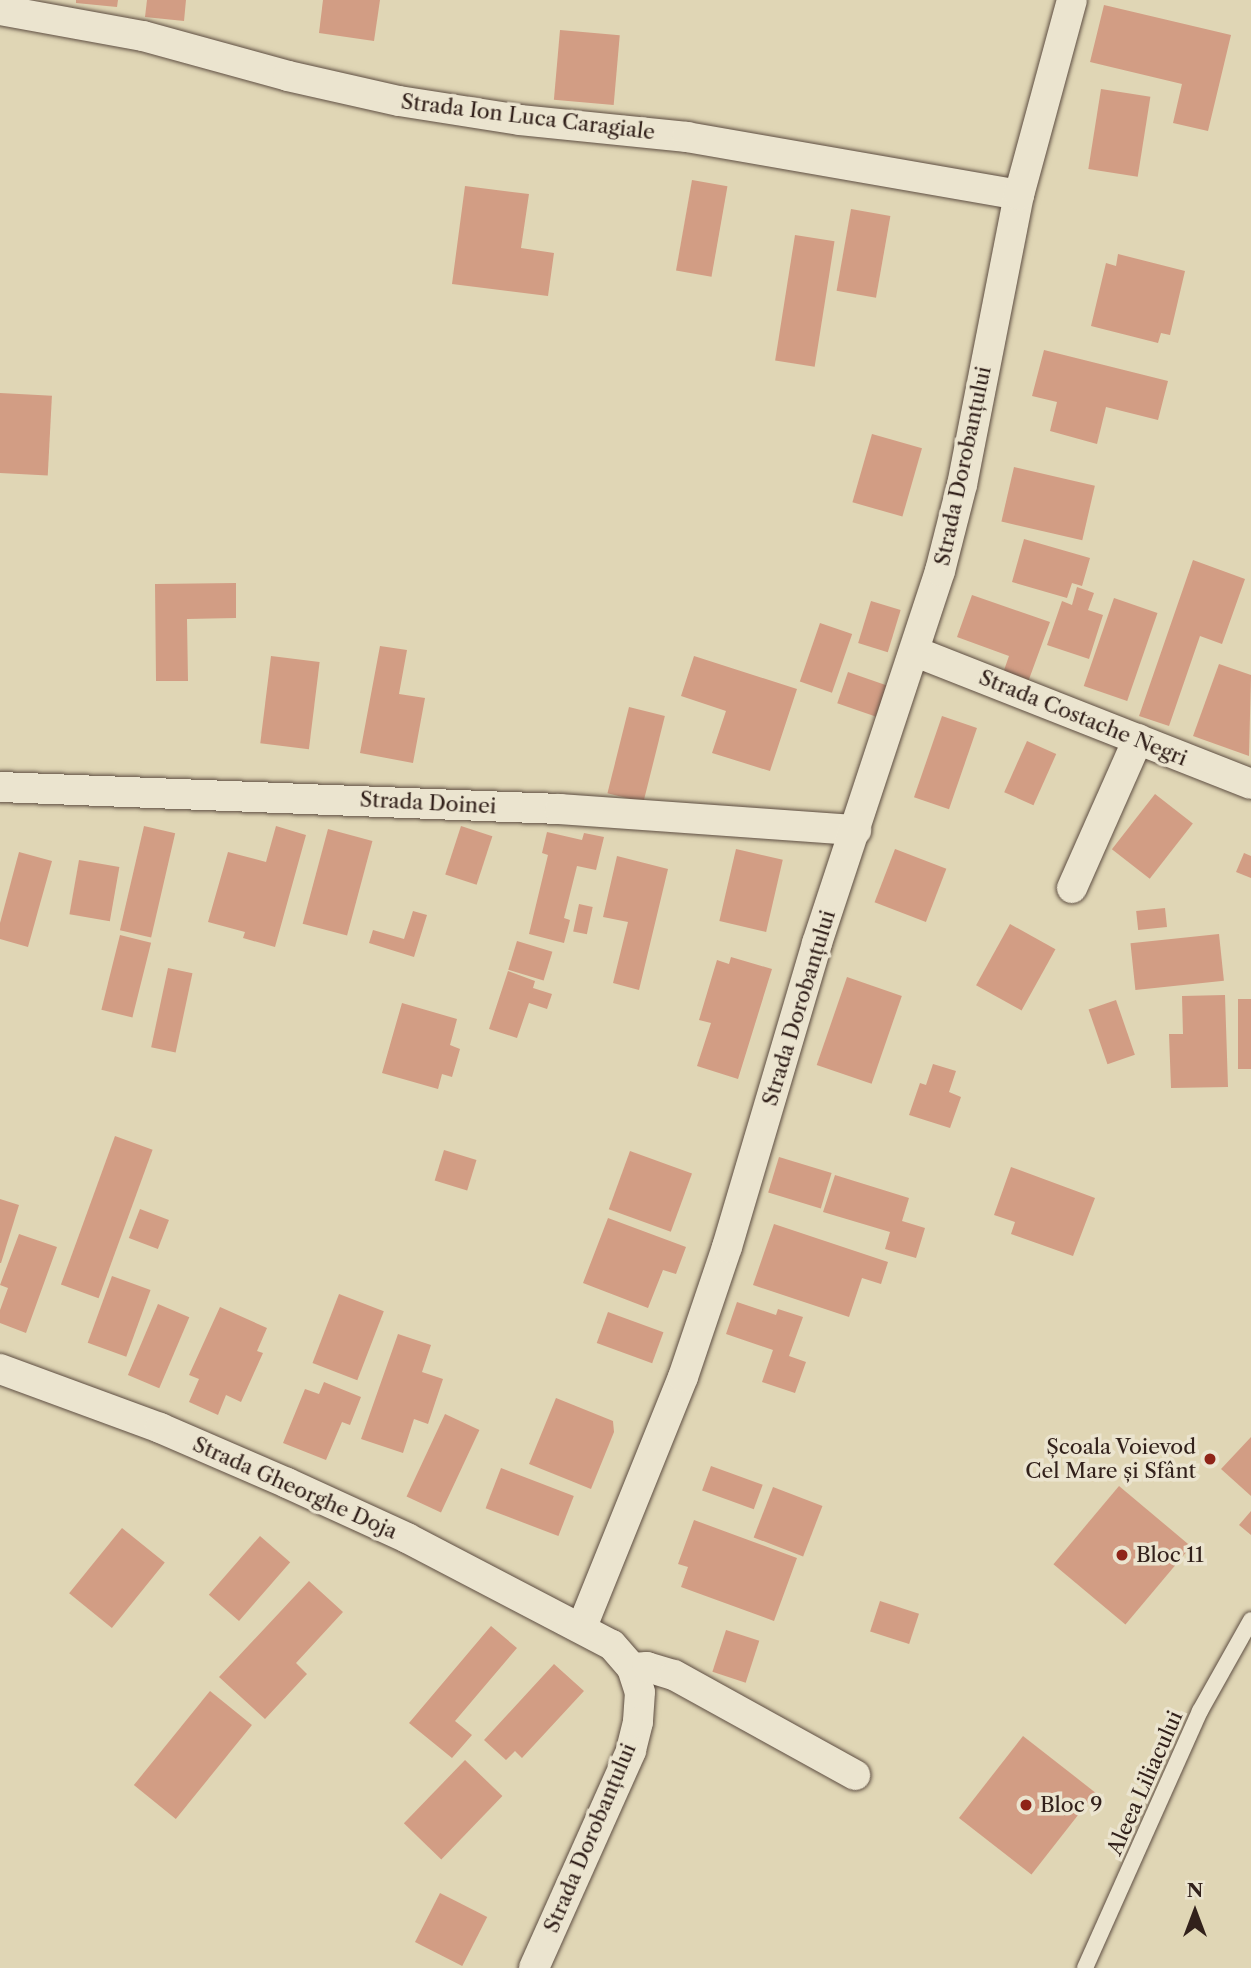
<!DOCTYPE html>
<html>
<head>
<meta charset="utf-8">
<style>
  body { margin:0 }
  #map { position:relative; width:1251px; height:1968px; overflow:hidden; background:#e0d6b5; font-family:"Libre Caslon Text",serif }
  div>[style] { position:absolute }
  .building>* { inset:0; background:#d29d84; transform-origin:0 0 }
  .roads { filter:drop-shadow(0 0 2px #5e4e42) drop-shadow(0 0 2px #5e4e42) }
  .lane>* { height:16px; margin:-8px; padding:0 8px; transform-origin:8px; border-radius:8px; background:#ebe4cf }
  .street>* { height:30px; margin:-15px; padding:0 15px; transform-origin:15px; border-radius:15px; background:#ebe4cf }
  .dots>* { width:19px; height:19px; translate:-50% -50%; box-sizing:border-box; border:4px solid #ebe4cf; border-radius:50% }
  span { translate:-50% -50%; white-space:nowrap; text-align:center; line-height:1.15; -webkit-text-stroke:7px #ebe4cf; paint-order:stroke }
  .street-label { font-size:21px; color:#32211b }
  .poi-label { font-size:21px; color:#32211b }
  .right { translate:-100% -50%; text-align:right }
  .left { translate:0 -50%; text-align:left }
  .north { position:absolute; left:1160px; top:1877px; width:70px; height:70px; -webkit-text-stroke:5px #ebe4cf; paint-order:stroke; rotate:0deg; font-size:19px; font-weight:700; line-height:28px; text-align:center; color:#32211b }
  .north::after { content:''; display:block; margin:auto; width:24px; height:32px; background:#32211b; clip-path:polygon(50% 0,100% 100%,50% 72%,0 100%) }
</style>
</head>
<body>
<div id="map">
  <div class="building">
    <div style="clip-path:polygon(76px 0,118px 0,117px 7px,76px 3px)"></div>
    <div style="clip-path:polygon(147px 0,186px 0,184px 21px,145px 17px)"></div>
    <div style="clip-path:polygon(323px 0,380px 0,374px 41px,319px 33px)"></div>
    <div style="clip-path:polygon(1104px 5px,1231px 35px,1208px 131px,1173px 123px,1182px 84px,1090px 62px)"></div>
    <div style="left:560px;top:30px;width:60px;height:70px;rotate:5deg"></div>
    <div style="left:1101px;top:89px;width:50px;height:81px;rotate:9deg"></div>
    <div style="left:692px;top:180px;width:36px;height:92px;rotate:10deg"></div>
    <div style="clip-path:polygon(465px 186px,529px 194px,521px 248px,554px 253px,548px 296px,452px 284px)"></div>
    <div style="left:851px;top:209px;width:40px;height:83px;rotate:10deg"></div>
    <div style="left:795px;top:235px;width:40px;height:127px;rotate:9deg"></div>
    <div style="clip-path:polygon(1118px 254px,1185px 271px,1170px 335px,1161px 333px,1158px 343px,1091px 326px,1106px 263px,1116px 266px)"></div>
    <div style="clip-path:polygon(1044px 350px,1168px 381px,1158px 420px,1106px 407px,1097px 444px,1050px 431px,1057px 402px,1032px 396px)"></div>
    <div style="left:0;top:393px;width:52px;height:80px;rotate:3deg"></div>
    <div style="left:872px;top:434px;width:52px;height:71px;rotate:16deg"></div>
    <div style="left:1014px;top:467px;width:83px;height:56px;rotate:13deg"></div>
    <div style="clip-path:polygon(1024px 539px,1090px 558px,1082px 586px,1072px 583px,1067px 598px,1012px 582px)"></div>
    <div style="clip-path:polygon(1193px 560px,1245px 579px,1222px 644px,1200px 636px,1169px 726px,1139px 716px)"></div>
    <div style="clip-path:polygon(236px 583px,236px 618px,187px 619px,188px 681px,156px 681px,155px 584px)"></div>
    <div style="clip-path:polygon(1077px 587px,1094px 593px,1088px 610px,1103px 615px,1089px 659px,1047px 645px,1062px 601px,1072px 605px)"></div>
    <div style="clip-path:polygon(972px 595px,1050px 622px,1028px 682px,1003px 673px,1009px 656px,957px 637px)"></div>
    <div style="left:1114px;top:598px;width:46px;height:93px;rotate:19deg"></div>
    <div style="left:871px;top:601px;width:31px;height:44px;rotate:17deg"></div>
    <div style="left:820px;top:623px;width:34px;height:62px;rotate:19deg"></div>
    <div style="clip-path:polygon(380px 646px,407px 650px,399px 694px,425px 698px,413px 763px,360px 753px)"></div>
    <div style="left:271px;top:656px;width:49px;height:88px;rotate:7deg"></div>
    <div style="clip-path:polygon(694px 656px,797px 689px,770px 771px,712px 753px,726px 711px,681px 696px)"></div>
    <div style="clip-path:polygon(1219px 664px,1251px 675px,1249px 756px,1193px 736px)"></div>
    <div style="left:848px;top:672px;width:42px;height:33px;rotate:19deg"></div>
    <div style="left:629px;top:707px;width:37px;height:89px;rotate:14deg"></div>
    <div style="left:942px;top:716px;width:37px;height:86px;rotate:19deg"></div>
    <div style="left:1027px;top:741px;width:32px;height:56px;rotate:24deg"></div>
    <div style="left:1155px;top:794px;width:48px;height:70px;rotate:38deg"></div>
    <div style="left:144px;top:826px;width:32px;height:107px;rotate:13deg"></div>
    <div style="clip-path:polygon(276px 826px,306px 835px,275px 947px,243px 938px,245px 932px,208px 922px,228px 852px,266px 862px)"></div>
    <div style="left:461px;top:826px;width:33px;height:51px;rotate:18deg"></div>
    <div style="left:328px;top:829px;width:46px;height:98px;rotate:15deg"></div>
    <div style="clip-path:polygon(547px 832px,582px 840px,584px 833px,604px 837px,596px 870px,577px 866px,564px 918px,570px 920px,564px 943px,529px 934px,548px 855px,542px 853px)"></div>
    <div style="left:736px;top:849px;width:48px;height:74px;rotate:13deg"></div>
    <div style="left:895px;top:849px;width:55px;height:57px;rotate:21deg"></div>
    <div style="clip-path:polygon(19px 852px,52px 861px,28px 947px,0 939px,0 923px)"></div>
    <div style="clip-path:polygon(1244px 853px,1251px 856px,1251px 878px,1236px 872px)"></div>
    <div style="clip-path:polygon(617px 856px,668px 869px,639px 990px,613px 983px,628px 922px,603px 917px)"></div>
    <div style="left:79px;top:860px;width:41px;height:55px;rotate:10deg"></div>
    <div style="left:579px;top:904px;width:14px;height:28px;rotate:12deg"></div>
    <div style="left:1165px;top:908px;width:19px;height:29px;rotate:84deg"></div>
    <div style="clip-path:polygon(413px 911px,427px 915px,414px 957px,369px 943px,373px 930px,404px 939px)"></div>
    <div style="left:1010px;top:924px;width:52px;height:70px;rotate:29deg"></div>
    <div style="left:1219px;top:934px;width:47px;height:89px;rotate:84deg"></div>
    <div style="left:120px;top:935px;width:32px;height:77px;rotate:14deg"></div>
    <div style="left:517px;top:941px;width:37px;height:30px;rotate:17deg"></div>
    <div style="clip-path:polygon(731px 957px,772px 969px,738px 1079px,697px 1066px,711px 1023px,699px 1020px,717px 960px,729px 964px)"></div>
    <div style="left:168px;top:968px;width:25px;height:81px;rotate:12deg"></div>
    <div style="clip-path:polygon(508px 971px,535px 981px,533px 988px,552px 994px,547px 1009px,529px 1003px,517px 1038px,489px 1029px)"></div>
    <div style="left:847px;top:977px;width:58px;height:93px;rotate:19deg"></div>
    <div style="clip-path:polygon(1225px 995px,1228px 1087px,1171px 1088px,1169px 1034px,1183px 1034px,1182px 996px)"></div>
    <div style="left:1238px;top:999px;width:13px;height:70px"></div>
    <div style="left:1116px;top:1000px;width:58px;height:29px;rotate:71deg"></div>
    <div style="clip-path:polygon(402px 1003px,457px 1019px,450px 1045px,460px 1049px,452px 1077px,442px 1074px,438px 1089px,382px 1073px)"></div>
    <div style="clip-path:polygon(933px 1064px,956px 1071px,949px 1092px,961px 1097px,950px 1128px,909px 1115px,920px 1083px,926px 1085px)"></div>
    <div style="left:115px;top:1136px;width:40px;height:158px;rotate:20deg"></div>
    <div style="left:444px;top:1150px;width:34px;height:32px;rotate:17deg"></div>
    <div style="left:630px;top:1151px;width:66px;height:62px;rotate:20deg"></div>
    <div style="left:779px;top:1157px;width:55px;height:37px;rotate:17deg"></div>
    <div style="clip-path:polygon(1011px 1167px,1095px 1198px,1073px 1256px,1011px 1234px,1015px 1222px,994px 1215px)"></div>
    <div style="clip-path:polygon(835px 1175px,909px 1198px,902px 1221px,925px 1228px,916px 1258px,885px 1249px,890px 1232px,823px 1212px)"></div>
    <div style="clip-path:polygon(0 1199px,19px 1205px,1px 1263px,0 1263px)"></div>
    <div style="left:140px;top:1209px;width:31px;height:31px;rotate:21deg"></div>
    <div style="clip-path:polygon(608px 1218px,686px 1247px,676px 1274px,663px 1270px,648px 1308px,583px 1283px)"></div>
    <div style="clip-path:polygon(774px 1224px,888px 1262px,881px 1284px,862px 1278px,849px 1317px,753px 1285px)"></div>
    <div style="clip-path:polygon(19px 1234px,57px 1247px,26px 1333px,0 1323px,0 1310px,8px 1288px,0 1285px)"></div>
    <div style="left:112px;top:1276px;width:41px;height:71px;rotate:20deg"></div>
    <div style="left:339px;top:1294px;width:48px;height:74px;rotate:21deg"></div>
    <div style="clip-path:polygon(737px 1302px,776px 1315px,778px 1309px,803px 1317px,789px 1356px,806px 1362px,795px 1393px,762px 1382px,773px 1350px,726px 1334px)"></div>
    <div style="left:158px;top:1304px;width:34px;height:77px;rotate:23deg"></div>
    <div style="clip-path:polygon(220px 1307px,267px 1328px,257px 1351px,263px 1353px,241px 1402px,226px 1395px,218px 1415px,189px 1402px,199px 1379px,189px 1375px)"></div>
    <div style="left:608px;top:1312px;width:59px;height:33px;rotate:20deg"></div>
    <div style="clip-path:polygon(398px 1334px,431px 1345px,422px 1372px,443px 1379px,428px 1424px,414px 1419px,403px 1453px,361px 1439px)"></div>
    <div style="clip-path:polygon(324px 1382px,361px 1397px,350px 1425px,342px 1422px,326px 1460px,283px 1443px,305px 1389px,319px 1394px)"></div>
    <div style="clip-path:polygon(556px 1398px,613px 1421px,614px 1432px,591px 1489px,529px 1464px)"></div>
    <div style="left:445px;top:1414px;width:38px;height:91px;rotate:25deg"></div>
    <div style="clip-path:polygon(1251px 1437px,1251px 1496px,1221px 1469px)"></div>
    <div style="left:711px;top:1466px;width:55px;height:26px;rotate:20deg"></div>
    <div style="left:501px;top:1468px;width:78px;height:43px;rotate:21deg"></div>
    <div style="left:1119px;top:1486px;width:94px;height:102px;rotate:40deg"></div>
    <div style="left:773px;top:1487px;width:53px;height:54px;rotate:21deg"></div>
    <div style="clip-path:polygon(1251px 1511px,1251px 1535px,1239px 1525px)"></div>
    <div style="clip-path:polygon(694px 1520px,797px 1558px,774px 1621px,681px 1587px,688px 1567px,678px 1564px)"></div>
    <div style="left:122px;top:1528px;width:55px;height:84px;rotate:39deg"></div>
    <div style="left:260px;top:1536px;width:40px;height:78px;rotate:41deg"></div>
    <div style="clip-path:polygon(309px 1581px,343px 1612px,296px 1663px,307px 1674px,265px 1719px,219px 1677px)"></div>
    <div style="left:880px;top:1601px;width:41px;height:32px;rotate:18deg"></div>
    <div style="clip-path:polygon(491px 1626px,517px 1648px,455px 1721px,472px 1735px,452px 1758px,409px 1723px)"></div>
    <div style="left:726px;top:1630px;width:35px;height:44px;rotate:18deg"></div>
    <div style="clip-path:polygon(554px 1664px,584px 1691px,522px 1758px,515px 1751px,506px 1760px,484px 1740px)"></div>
    <div style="left:210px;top:1691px;width:54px;height:121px;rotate:39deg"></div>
    <div style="left:1023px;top:1736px;width:92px;height:104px;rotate:38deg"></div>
    <div style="left:465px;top:1760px;width:52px;height:88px;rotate:44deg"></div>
    <div style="left:440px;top:1893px;width:53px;height:55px;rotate:27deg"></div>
  </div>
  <div class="roads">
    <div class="lane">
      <div style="left:1085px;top:1968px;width:282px;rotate:-65.9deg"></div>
      <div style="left:1200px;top:1711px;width:104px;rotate:-60.7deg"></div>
    </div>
    <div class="street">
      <div style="left:0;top:10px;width:145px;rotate:10.3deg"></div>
      <div style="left:143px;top:36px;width:150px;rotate:15.4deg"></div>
      <div style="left:288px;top:76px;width:114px;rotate:12.7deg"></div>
      <div style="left:399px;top:101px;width:122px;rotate:8.9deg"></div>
      <div style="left:520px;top:120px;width:168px;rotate:5.8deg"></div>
      <div style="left:687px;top:137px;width:337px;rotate:9.9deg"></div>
      <div style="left:916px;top:652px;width:360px;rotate:21.5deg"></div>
      <div style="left:0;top:787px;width:560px;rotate:2.25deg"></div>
      <div style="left:560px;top:809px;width:297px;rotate:4.1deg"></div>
      <div style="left:1072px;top:888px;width:163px;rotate:-66.1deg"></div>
      <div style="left:0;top:1369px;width:171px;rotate:20.2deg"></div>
      <div style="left:160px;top:1428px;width:138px;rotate:23.4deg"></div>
      <div style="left:287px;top:1483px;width:132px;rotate:24.6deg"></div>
      <div style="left:407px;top:1538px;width:231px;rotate:27.6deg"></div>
      <div style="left:612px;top:1645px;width:30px;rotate:49deg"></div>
      <div style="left:632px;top:1668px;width:25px;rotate:72deg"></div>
      <div style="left:640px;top:1692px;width:30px;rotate:94deg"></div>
      <div style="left:638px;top:1722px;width:30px;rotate:104deg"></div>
      <div style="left:631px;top:1751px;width:238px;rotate:114.1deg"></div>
      <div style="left:582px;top:1627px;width:270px;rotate:-68deg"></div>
      <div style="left:683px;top:1377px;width:137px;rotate:-71.3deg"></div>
      <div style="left:727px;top:1247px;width:317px;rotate:-73.5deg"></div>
      <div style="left:817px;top:943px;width:392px;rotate:-71.7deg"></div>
      <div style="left:940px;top:571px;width:89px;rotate:-75.7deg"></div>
      <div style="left:962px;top:485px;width:296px;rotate:-78.9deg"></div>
      <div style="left:1019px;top:195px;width:202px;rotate:-74.8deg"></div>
      <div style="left:632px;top:1668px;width:15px;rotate:-4deg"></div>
      <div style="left:647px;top:1667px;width:28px;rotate:17deg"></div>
      <div style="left:674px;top:1675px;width:207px;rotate:28.9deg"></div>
    </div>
  </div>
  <div class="dots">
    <div style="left:1210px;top:1459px;background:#8f2418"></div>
    <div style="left:1122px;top:1555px;background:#8f2418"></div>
    <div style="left:1026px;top:1805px;background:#8f2418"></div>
  </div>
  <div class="street-label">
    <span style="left:528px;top:117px;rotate:7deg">Strada Ion Luca Caragiale</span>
    <span style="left:963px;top:466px;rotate:-78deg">Strada Dorobanțului</span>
    <span style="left:1083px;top:718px;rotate:22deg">Strada Costache Negri</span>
    <span style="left:428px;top:803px;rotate:3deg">Strada Doinei</span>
    <span style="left:799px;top:1008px;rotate:-73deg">Strada Dorobanțului</span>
    <span style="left:295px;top:1488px;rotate:24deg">Strada Gheorghe Doja</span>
    <span style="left:1145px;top:1783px;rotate:-66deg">Aleea Liliacului</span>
    <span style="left:590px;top:1838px;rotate:-67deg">Strada Dorobanțului</span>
  </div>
  <div class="poi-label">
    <span class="right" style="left:1196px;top:1459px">Școala Voievod<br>Cel Mare și Sfânt</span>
    <span class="left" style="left:1136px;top:1555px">Bloc 11</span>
    <span class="left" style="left:1040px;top:1805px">Bloc 9</span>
  </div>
  <div class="north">N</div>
</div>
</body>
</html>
